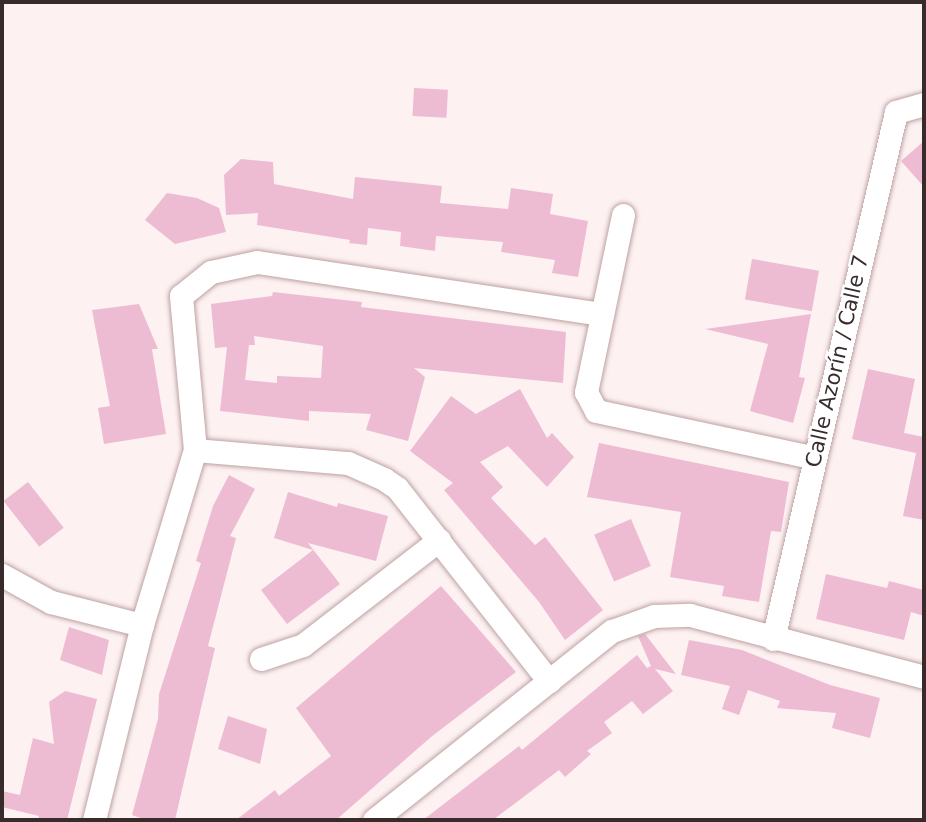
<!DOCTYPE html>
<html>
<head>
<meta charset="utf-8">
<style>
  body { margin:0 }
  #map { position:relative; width:926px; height:822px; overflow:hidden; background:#fdf1f1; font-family:"DejaVu Sans",sans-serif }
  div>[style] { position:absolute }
  .building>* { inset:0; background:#edbcd3; transform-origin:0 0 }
  .roads { filter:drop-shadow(0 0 2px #bea1a3) drop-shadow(0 0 2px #bea1a3) }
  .minor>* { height:23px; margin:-11.5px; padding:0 11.5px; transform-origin:11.5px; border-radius:11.5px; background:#fff }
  span { translate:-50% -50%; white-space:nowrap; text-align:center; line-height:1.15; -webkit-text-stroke:5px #fff; paint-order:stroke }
  .street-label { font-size:21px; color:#372b2c }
  .frame { position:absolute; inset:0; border:4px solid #372b2c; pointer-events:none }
</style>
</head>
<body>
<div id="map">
  <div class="building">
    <div style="left:414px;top:88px;width:34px;height:28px;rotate:3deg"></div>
    <div style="clip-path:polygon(924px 141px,924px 187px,901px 161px)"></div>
    <div style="clip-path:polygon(241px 159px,273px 162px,274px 184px,353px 199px,355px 177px,442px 186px,440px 203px,508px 209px,511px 188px,553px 194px,550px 214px,588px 221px,578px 277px,552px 273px,555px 260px,501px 252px,503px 242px,436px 236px,435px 251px,400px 246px,401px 232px,368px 228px,367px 245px,349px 243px,350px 240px,257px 225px,258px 213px,226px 215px,224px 175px)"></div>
    <div style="clip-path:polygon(167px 193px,197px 198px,219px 208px,226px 232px,175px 244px,145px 220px)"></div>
    <div style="left:752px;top:259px;width:68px;height:41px;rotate:10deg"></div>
    <div style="clip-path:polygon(evenodd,273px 292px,362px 302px,361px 307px,566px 332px,563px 383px,414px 368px,425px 377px,408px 441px,366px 430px,371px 414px,309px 411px,309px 421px,220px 411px,227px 347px,215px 348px,211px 304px,272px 296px,273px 292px,254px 336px,323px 346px,321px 378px,277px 376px,277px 383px,245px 380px,249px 345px,255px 345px,254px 336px)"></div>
    <div style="clip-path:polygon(139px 304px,158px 349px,152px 349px,166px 434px,104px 444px,98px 408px,110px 406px,92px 310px)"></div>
    <div style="clip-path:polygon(811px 314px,799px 377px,805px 378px,793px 423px,750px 411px,768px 344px,705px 329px)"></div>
    <div style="clip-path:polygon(868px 369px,915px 379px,904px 433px,924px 437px,924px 520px,903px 516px,916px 453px,852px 439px)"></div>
    <div style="clip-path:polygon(520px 389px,547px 438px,552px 433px,574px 457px,547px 487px,508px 446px,480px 462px,503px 487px,491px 498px,535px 545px,545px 537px,603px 610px,565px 640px,539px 602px,444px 490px,453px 483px,410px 451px,451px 396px,476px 414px)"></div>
    <div style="clip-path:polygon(599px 443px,789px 482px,781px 532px,771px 531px,759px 602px,722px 596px,724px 586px,670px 577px,681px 512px,587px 497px)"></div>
    <div style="clip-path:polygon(229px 475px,255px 489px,230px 536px,236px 538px,208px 646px,215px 648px,175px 820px,147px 820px,132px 815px,158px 719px,159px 694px,201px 563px,196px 561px,213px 506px)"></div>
    <div style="left:28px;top:482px;width:58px;height:31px;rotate:52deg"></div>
    <div style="clip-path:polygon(288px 492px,337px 507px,338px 503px,388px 516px,376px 561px,308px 543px,340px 584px,287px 624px,261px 590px,313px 550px,274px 538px)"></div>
    <div style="left:631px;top:519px;width:51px;height:40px;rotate:67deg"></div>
    <div style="clip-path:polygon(826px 574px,887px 588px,889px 581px,924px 590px,924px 616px,911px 612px,904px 640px,816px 619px)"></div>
    <div style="clip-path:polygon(441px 586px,516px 672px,431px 737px,336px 820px,236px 820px,275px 790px,279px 796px,331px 756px,296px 708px)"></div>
    <div style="clip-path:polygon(69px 627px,109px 640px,102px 675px,60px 660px)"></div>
    <div style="clip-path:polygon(645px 634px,676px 674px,655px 669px,673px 691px,643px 714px,632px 701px,604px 722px,612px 733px,587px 751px,591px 754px,565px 777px,559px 770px,493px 820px,423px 820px,519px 746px,522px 750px,637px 655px,647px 668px,651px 666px,638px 636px)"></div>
    <div style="clip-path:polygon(689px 640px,742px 650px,830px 685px,880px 698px,870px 738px,832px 728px,836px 713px,777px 708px,780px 701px,748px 690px,739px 715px,722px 709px,730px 686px,681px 675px)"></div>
    <div style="clip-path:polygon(65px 691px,97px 699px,67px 820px,38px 820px,39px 816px,2px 807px,2px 791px,20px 795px,33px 738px,54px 744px,49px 702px)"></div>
    <div style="clip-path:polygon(228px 716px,267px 729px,260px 764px,218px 749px)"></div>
  </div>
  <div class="roads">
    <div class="minor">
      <div style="left:623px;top:215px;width:181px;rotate:101.8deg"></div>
      <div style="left:586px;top:392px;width:21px;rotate:62deg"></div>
      <div style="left:596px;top:411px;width:224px;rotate:12.1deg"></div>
      <div style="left:195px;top:450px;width:154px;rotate:4.9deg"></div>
      <div style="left:348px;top:463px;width:39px;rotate:24deg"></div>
      <div style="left:384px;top:479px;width:16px;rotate:35deg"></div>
      <div style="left:397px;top:488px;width:246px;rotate:51.8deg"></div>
      <div style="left:2px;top:575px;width:56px;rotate:28.9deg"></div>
      <div style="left:51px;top:602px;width:94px;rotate:14.2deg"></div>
      <div style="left:773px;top:639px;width:541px;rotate:-76.86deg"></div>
      <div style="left:896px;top:112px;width:29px;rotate:-16deg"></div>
      <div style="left:261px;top:659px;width:44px;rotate:-18.4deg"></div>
      <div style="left:303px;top:645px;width:172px;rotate:-37.7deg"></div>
      <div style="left:94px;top:820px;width:201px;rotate:-76.2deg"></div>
      <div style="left:142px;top:625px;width:183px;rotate:-73.2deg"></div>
      <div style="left:195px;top:450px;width:155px;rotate:-95.2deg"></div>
      <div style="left:181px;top:296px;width:38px;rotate:-39deg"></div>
      <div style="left:211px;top:272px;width:47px;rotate:-12.3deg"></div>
      <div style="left:257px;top:262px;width:349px;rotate:8.6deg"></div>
      <div style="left:374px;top:820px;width:304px;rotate:-38.5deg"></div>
      <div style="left:612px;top:631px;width:45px;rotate:-19.7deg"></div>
      <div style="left:654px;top:616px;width:36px;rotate:-2deg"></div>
      <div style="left:690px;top:615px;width:242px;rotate:14.8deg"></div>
    </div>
  </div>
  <div class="street-label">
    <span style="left:837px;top:361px;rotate:-77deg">Calle Azorín / Calle 7</span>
  </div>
  <div class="frame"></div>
</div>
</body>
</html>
